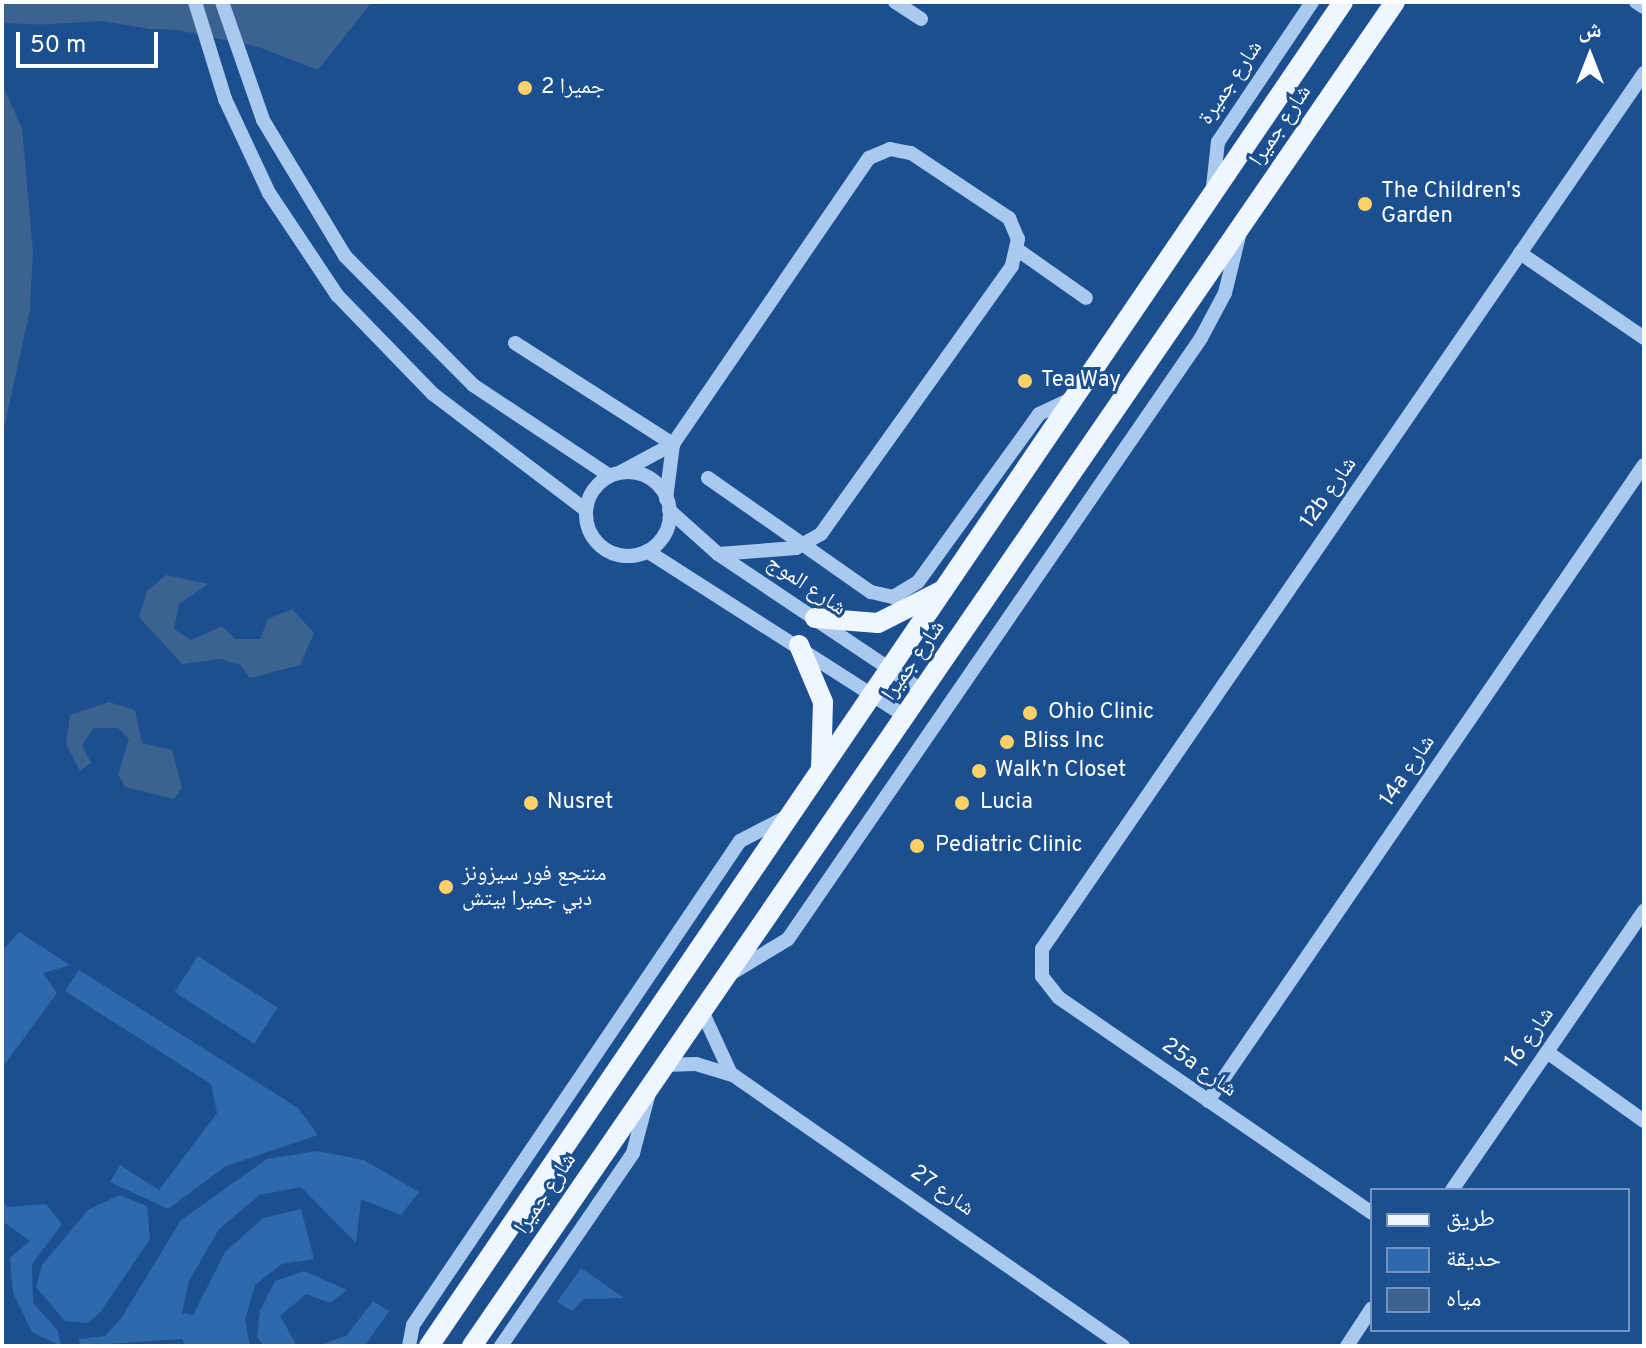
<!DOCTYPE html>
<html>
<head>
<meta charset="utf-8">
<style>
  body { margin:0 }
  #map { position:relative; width:1646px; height:1348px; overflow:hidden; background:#1b4f8f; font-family:Overpass,"Noto Naskh Arabic",sans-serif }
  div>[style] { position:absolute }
  .green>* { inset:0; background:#2e69ad; transform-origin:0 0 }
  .water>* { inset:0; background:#3c6290 }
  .pier>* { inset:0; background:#1b4f8f }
  .minor>* { height:14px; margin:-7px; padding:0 7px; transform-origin:7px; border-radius:7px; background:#a9c9ee }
  .minor>.ring { margin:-7px; padding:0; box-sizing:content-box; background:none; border:14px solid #a9c9ee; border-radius:50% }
  .major>* { height:20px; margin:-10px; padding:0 10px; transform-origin:10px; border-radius:10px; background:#f0f6ff }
  .dots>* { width:22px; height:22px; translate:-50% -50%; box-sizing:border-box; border:4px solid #1b4f8f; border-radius:50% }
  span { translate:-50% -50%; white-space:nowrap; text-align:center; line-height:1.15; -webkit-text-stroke:6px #1b4f8f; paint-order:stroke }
  .street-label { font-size:22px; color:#fff }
  .poi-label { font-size:22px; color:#fff }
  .left { translate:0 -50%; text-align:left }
  .frame { position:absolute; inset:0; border:4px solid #fff; pointer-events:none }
  .legend { position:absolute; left:1370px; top:1188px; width:260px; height:144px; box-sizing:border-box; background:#1b4f8f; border:2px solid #7695bc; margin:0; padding:10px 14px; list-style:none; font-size:24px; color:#fff }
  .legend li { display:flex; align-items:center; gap:16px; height:40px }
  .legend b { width:40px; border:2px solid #7695bc }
  .north { position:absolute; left:1550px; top:16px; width:80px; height:80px; -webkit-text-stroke:6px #1b4f8f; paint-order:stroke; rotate:0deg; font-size:22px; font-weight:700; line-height:32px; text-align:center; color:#fff }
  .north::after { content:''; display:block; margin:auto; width:28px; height:36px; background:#fff; clip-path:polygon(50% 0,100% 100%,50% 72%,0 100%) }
  .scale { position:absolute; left:16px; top:32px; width:142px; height:36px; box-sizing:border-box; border:4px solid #fff; border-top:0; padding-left:10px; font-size:24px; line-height:28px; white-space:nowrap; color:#fff; -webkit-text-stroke:6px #1b4f8f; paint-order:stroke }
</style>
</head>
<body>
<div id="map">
  <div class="green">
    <div style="clip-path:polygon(19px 932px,70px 965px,43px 973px,57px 993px,2px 1068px,2px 951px)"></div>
    <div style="left:198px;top:956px;width:95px;height:43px;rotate:33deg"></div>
    <div style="clip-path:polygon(79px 970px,298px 1108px,318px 1135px,226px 1166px,168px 1209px,110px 1182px,120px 1165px,159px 1190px,217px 1113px,211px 1084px,65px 991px)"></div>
    <div style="clip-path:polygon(317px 1151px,364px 1160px,419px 1192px,401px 1215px,361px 1199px,356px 1243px,301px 1187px,260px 1195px,219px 1229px,189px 1281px,182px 1313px,193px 1315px,225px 1252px,263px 1218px,301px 1209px,314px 1259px,282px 1264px,255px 1285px,245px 1320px,250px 1346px,185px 1346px,182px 1339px,80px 1346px,79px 1339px,105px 1336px,122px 1317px,181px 1220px,267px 1159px)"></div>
    <div style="clip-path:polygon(119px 1195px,147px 1206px,150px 1239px,99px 1314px,87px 1323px,65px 1321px,36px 1287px,42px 1265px,88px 1210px)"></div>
    <div style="clip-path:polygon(2px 1198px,7px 1207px,46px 1204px,62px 1224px,32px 1264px,33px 1303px,58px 1331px,61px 1346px,32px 1332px,13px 1293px,10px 1258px,30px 1241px,2px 1221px)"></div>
    <div style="clip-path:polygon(581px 1268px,624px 1298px,584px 1299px,572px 1311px,557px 1302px)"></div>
    <div style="clip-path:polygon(304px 1271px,347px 1290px,330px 1303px,306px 1294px,280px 1316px,297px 1346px,264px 1346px,257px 1337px,260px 1311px,275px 1281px)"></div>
    <div style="clip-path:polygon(373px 1301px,389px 1311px,365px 1346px,318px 1346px,347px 1335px)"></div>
  </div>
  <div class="water">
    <div style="clip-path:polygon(2px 2px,372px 2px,318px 70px,258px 47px,178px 30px,2px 23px)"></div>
    <div style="clip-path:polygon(2px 84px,22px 128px,33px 252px,30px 310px,2px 437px)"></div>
    <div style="clip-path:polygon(166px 575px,208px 584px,179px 604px,174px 629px,191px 640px,222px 626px,235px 639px,260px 639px,268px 619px,292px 609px,314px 633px,300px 665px,250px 678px,240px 665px,220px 659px,182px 664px,139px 617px,147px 591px)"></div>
    <div style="clip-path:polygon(109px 702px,135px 710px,142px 743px,172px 750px,182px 788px,174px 799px,125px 787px,118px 774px,129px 739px,118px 728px,94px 728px,82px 745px,91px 763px,80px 771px,66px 744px,70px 715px)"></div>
  </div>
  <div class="pier">
    <div style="clip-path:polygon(102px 21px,258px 47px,321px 73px,177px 34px,2px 27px)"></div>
  </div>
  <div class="minor">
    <div style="left:195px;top:2px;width:102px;rotate:72.8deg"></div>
    <div style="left:225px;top:99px;width:104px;rotate:64.9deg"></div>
    <div style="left:269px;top:193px;width:123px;rotate:56.3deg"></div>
    <div style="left:337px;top:295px;width:138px;rotate:45.9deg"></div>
    <div style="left:433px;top:394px;width:192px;rotate:37.2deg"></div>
    <div style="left:222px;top:2px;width:125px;rotate:70.8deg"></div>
    <div style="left:263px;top:120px;width:159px;rotate:58.9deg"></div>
    <div style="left:345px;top:256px;width:182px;rotate:45.2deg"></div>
    <div style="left:473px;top:385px;width:164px;rotate:33.6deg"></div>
    <div style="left:895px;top:2px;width:31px;rotate:33deg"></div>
    <div style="left:1636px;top:2px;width:9px;rotate:32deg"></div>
    <div style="left:1212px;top:196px;width:54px;rotate:-83.7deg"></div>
    <div style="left:1218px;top:142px;width:169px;rotate:-56.1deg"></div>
    <div style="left:1018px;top:250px;width:83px;rotate:35.2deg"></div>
    <div style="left:1520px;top:253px;width:150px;rotate:34.4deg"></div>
    <div style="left:515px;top:343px;width:188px;rotate:32.6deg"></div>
    <div style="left:621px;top:472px;width:59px;rotate:-28.3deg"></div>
    <div class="ring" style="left:586px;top:472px;width:70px;height:70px"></div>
    <div style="left:708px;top:478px;width:199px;rotate:35deg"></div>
    <div style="left:871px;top:592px;width:23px;rotate:13deg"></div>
    <div style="left:893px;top:597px;width:29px;rotate:-31deg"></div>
    <div style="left:918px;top:582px;width:207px;rotate:-54.2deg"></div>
    <div style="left:1039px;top:414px;width:38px;rotate:-25deg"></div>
    <div style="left:666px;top:499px;width:55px;rotate:-82.7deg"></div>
    <div style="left:673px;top:444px;width:347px;rotate:-55.6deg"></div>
    <div style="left:869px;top:158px;width:23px;rotate:-23deg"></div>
    <div style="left:890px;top:149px;width:21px;rotate:11deg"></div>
    <div style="left:911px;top:153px;width:118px;rotate:33.6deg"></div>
    <div style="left:1009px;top:218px;width:23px;rotate:67deg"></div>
    <div style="left:1018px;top:239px;width:28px;rotate:103deg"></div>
    <div style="left:1012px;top:266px;width:329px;rotate:125.5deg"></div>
    <div style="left:821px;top:534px;width:29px;rotate:151deg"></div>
    <div style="left:796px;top:548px;width:78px;rotate:175.6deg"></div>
    <div style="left:669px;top:510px;width:66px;rotate:41.9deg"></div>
    <div style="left:718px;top:554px;width:247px;rotate:33.8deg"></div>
    <div style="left:647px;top:551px;width:306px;rotate:32.6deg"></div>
    <div style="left:727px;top:976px;width:71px;rotate:-31.2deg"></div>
    <div style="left:788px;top:939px;width:729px;rotate:-55.5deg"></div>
    <div style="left:1201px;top:338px;width:51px;rotate:-61.9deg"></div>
    <div style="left:1225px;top:293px;width:59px;rotate:-76.2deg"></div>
    <div style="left:702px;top:1011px;width:67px;rotate:65.3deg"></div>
    <div style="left:1547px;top:1052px;width:119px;rotate:35.4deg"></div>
    <div style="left:664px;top:1065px;width:32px;rotate:-2deg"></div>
    <div style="left:696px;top:1064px;width:39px;rotate:17deg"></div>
    <div style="left:733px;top:1075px;width:475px;rotate:34.8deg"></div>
    <div style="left:1208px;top:1101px;width:771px;rotate:-55.57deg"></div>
    <div style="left:1452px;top:1190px;width:339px;rotate:-55.5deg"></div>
    <div style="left:1372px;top:1213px;width:380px;rotate:-145.5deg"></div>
    <div style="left:1059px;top:998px;width:28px;rotate:-128deg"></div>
    <div style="left:1042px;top:976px;width:27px;rotate:-90deg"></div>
    <div style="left:1042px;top:949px;width:1063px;rotate:-55.5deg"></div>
    <div style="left:409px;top:1346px;width:21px;rotate:-79deg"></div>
    <div style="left:413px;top:1325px;width:584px;rotate:-55.96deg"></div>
    <div style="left:740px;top:841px;width:56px;rotate:-27.5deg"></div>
    <div style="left:501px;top:1346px;width:234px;rotate:-55.6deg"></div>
    <div style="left:633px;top:1153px;width:62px;rotate:-75.1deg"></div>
    <div style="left:1347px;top:1346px;width:45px;rotate:-56.7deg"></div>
  </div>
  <div class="major">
    <div style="left:815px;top:618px;width:63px;rotate:4.5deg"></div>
    <div style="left:878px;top:623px;width:73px;rotate:-26.9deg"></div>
    <div style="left:799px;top:645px;width:62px;rotate:67.2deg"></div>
    <div style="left:823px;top:702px;width:66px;rotate:91.7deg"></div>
    <div style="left:429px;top:1346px;width:1625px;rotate:-55.78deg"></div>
    <div style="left:472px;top:1346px;width:1630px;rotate:-55.52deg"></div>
  </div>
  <div class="dots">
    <div style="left:525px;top:88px;background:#ffd166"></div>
    <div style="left:1365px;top:204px;background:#ffd166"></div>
    <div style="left:1025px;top:381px;background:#ffd166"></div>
    <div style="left:1030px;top:713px;background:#ffd166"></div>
    <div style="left:1007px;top:742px;background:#ffd166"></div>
    <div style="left:979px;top:771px;background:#ffd166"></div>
    <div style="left:531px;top:803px;background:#ffd166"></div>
    <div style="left:962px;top:803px;background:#ffd166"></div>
    <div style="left:917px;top:846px;background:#ffd166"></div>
    <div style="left:446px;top:887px;background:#ffd166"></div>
  </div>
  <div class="street-label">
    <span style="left:1231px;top:83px;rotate:-56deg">شارع جميرة</span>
    <span style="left:1281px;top:126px;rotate:-56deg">شارع جميرا</span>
    <span style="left:1329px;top:493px;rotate:-55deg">12b شارع</span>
    <span style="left:806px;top:586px;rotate:34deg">شارع الموج</span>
    <span style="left:914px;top:661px;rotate:-55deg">شارع جميرا</span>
    <span style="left:1408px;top:771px;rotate:-56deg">14a شارع</span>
    <span style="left:1530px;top:1038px;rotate:-55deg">شارع 16</span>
    <span style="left:1199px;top:1068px;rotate:35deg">25a شارع</span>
    <span style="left:942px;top:1191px;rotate:35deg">شارع 27</span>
    <span style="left:546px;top:1194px;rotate:-56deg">شارع جميرا</span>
  </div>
  <div class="poi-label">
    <span class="left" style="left:541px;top:88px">جميرا 2</span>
    <span class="left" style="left:1381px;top:204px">The Children's<br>Garden</span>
    <span class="left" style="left:1041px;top:381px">Tea Way</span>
    <span class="left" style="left:1048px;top:713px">Ohio Clinic</span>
    <span class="left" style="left:1023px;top:742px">Bliss Inc</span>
    <span class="left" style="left:995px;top:771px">Walk'n Closet</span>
    <span class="left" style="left:547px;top:803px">Nusret</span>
    <span class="left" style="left:980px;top:803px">Lucia</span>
    <span class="left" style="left:935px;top:846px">Pediatric Clinic</span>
    <span class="left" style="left:462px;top:887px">منتجع فور سيزونز<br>دبي جميرا بيتش</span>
  </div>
  <div class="frame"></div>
  <ul class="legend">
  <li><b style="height:10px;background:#f0f6ff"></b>طريق</li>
  <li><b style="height:22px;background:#2e69ad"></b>حديقة</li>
  <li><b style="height:22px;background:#3c6290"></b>مياه</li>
  </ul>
  <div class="north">ش</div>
  <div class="scale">50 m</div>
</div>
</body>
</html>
